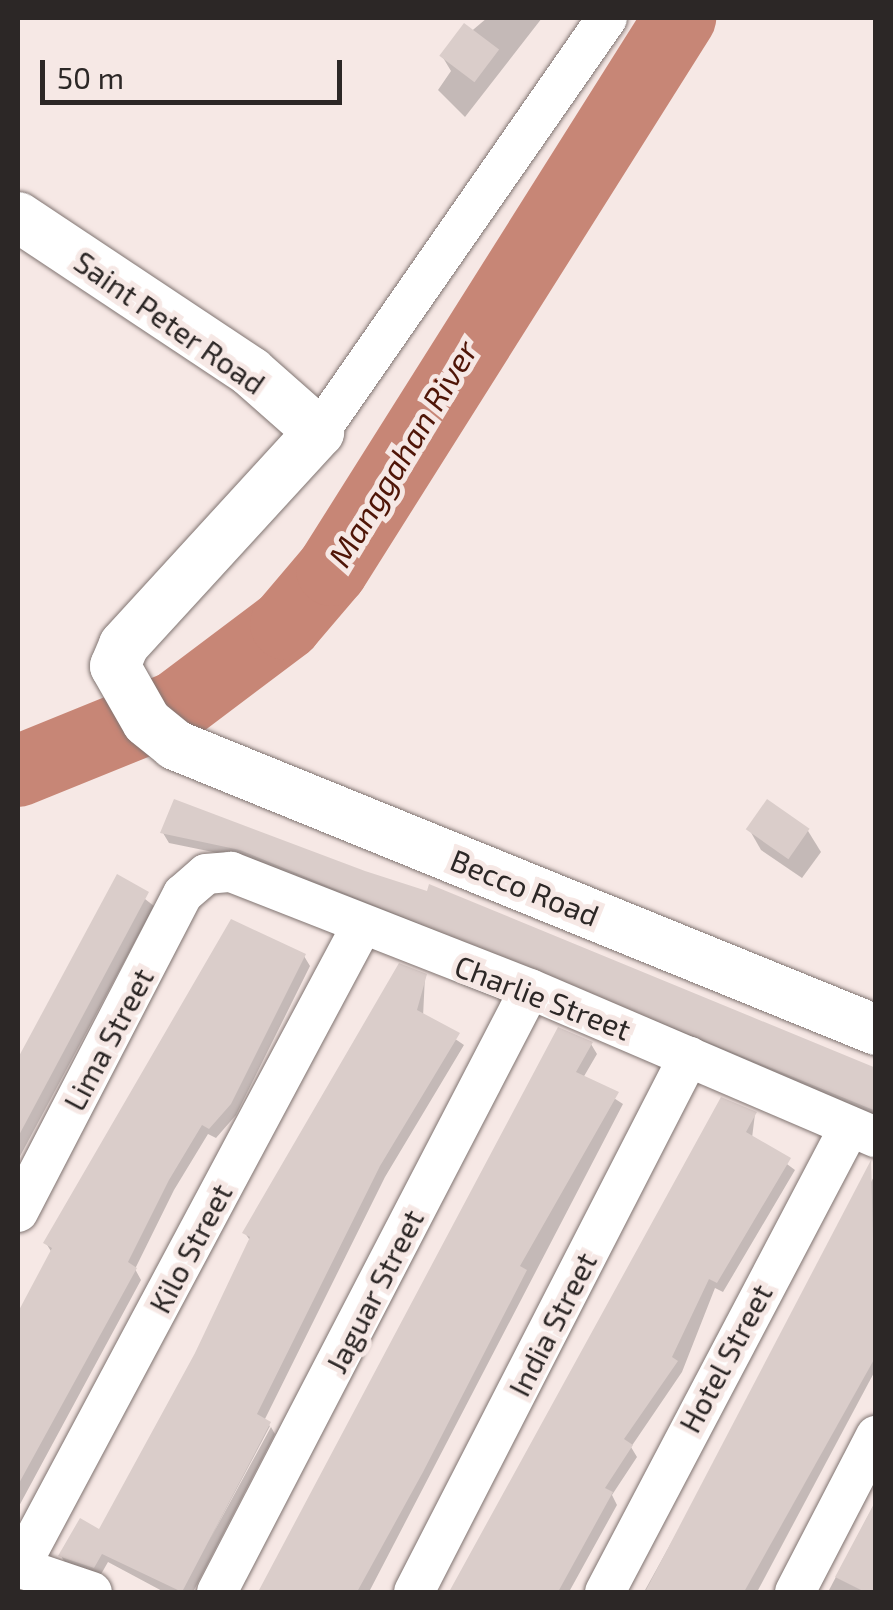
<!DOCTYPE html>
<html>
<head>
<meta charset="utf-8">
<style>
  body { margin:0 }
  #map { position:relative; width:893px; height:1610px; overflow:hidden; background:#f6e8e5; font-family:"Exo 2",sans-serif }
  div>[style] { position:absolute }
  .shadow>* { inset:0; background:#0003 }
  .river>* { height:72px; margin:-36px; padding:0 36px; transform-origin:36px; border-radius:36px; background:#c78676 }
  .building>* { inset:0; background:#dacdca; transform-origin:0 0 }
  .roads { filter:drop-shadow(0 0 2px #807471) drop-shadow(0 0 2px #807471) }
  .minor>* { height:40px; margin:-20px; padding:0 20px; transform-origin:20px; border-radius:20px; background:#fff }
  .tertiary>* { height:50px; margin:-25px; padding:0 25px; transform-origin:25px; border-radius:25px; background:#fff }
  span { translate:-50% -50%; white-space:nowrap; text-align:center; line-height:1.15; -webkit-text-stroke:10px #f6e8e5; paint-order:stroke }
  .street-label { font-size:30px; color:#2c2726 }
  .water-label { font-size:32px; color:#4f1507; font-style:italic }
  .frame { position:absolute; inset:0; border:20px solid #2c2726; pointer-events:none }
  .scale { position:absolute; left:40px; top:60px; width:302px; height:45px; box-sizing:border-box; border:5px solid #2c2726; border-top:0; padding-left:12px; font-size:30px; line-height:35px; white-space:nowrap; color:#2c2726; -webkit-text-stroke:8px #f6e8e5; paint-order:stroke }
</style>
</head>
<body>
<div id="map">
  <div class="shadow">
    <div style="clip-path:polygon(487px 18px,542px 18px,465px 117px,438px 90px,451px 71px,442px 56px)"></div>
    <div style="clip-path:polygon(175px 802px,876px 1074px,876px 1120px,247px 859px,169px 843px,163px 833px)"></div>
    <div style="clip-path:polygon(749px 829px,808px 831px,821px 852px,802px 878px,761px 850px)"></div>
    <div style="clip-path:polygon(118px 878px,154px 906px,18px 1160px,18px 1061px)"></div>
    <div style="clip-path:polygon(304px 956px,310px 966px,236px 1115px,216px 1138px,208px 1134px,174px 1190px,135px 1269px,141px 1280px,18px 1508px,18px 1320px,52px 1253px,46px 1243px)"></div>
    <div style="clip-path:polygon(425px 976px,423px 1017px,464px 1045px,385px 1177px,264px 1421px,270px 1426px,209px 1541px,271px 1427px,275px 1434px,193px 1592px,164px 1592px,108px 1562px,100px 1576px,67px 1566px,61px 1556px,100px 1532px,197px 1354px,251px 1242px,245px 1233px)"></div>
    <div style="clip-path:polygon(591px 1044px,597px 1054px,583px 1078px,623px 1104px,369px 1592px,263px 1592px,465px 1219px)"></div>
    <div style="clip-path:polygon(722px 1100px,755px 1114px,752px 1138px,795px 1170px,723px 1292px,715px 1288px,682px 1372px,631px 1447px,637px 1457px,612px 1495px,617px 1505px,569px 1592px,453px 1592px)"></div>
    <div style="clip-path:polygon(876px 1173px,876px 1369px,757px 1592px,644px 1592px)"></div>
    <div style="clip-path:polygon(876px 1501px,876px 1592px,828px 1592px)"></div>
  </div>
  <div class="river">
    <div style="left:18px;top:771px;width:170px;rotate:-22.1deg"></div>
    <div style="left:176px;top:707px;width:138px;rotate:-37deg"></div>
    <div style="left:286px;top:624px;width:71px;rotate:-49.6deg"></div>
    <div style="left:332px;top:570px;width:653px;rotate:-57.77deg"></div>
  </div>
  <div class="building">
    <div style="left:464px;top:23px;width:44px;height:41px;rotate:37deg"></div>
    <div style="clip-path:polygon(174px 799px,365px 871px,427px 891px,429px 884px,876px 1068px,876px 1111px,240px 850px,160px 833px)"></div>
    <div style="left:767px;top:799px;width:52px;height:37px;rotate:35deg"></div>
    <div style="clip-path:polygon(117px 874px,149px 892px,18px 1137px,18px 1058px)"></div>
    <div style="clip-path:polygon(231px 919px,306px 954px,231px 1104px,209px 1129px,202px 1125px,169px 1180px,128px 1262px,137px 1268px,18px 1485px,18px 1312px,52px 1248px,43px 1243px)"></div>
    <div style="clip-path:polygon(399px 963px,427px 974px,417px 1010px,460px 1033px,380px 1166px,257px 1414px,271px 1422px,182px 1592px,102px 1554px,94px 1568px,58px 1556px,80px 1518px,99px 1529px,195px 1353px,250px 1237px,242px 1233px)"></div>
    <div style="clip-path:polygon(558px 1027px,593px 1042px,576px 1072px,619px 1092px,520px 1266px,527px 1270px,423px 1472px,357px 1592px,258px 1592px)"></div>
    <div style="clip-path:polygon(721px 1097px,757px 1112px,746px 1132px,791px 1158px,717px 1283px,709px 1279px,672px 1357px,678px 1361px,624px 1439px,633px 1445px,605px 1488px,613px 1492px,558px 1592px,449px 1592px)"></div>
    <div style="clip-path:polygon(871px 1160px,876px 1356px,744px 1592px,645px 1592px)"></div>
    <div style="clip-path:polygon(876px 1500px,876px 1592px,865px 1592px,835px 1577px)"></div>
  </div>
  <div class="roads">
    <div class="minor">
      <div style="left:319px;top:432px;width:504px;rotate:-55.18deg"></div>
      <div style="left:18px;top:1212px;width:358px;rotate:-62.6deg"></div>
      <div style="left:183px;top:894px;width:30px;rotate:-41deg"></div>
      <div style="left:206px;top:874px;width:25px;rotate:-5deg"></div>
      <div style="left:231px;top:872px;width:321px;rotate:21.4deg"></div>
      <div style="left:530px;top:989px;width:376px;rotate:23.2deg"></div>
      <div style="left:18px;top:1567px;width:78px;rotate:18.7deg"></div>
      <div style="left:19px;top:1568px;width:724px;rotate:-61.91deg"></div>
      <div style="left:217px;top:1592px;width:679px;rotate:-62.57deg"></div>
      <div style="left:414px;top:1592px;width:602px;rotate:-62.84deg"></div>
      <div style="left:605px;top:1592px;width:526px;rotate:-62.27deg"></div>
      <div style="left:795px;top:1592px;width:176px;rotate:-62.6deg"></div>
    </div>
    <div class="tertiary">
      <div style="left:18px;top:217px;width:280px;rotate:33.6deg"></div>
      <div style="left:251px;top:372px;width:91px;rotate:41.4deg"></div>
      <div style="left:319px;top:432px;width:289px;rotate:132.5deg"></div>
      <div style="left:124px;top:645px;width:23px;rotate:113deg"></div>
      <div style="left:115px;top:666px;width:64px;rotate:60.3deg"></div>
      <div style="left:147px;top:722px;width:36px;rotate:39deg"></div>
      <div style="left:175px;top:745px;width:757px;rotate:22.12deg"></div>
    </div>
  </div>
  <div class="street-label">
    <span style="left:170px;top:322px;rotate:35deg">Saint Peter Road</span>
    <span style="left:525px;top:887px;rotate:22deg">Becco Road</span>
    <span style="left:543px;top:997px;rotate:21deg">Charlie Street</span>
    <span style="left:108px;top:1039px;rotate:-62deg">Lima Street</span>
    <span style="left:190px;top:1248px;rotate:-62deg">Kilo Street</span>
    <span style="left:374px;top:1291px;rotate:-63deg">Jaguar Street</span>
    <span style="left:552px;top:1324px;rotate:-63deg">India Street</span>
    <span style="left:725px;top:1358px;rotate:-62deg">Hotel Street</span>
  </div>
  <div class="water-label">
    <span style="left:402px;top:453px;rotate:-59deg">Manggahan River</span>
  </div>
  <div class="frame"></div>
  <div class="scale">50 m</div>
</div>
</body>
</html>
